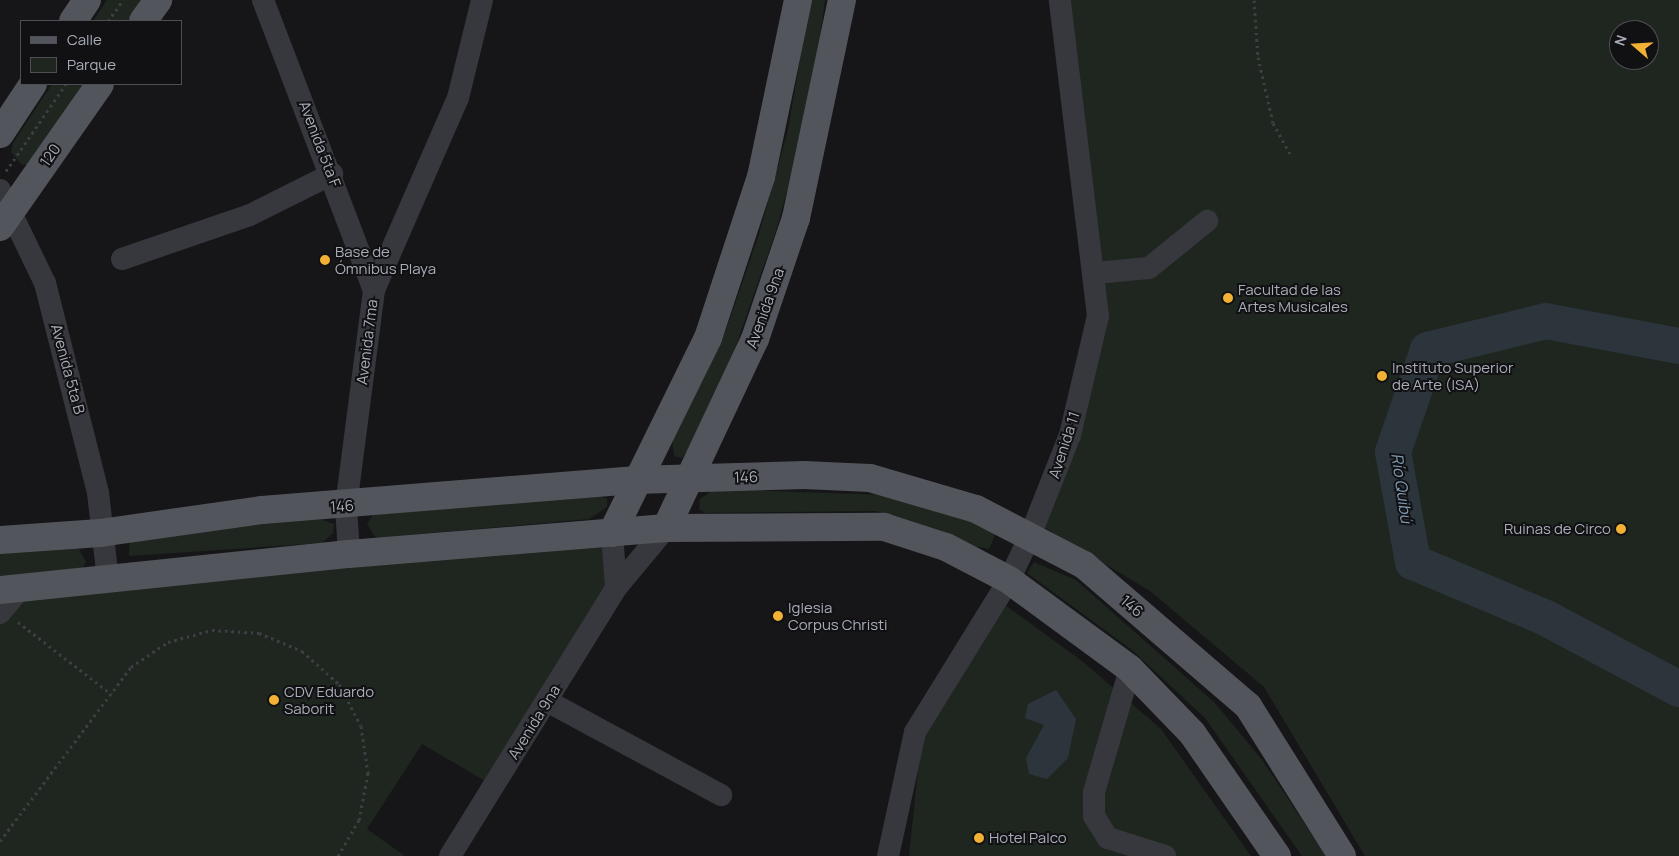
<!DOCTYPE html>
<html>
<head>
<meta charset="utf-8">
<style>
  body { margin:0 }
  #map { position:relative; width:1679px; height:856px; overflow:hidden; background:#161618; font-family:Manrope,sans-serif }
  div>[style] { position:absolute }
  .green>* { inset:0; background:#1e261f }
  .water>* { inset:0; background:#2c353c }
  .river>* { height:36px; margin:-18px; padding:0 18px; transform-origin:18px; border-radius:18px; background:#2c353c }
  .path>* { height:3px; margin-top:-1.5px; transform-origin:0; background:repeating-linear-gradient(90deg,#3d3f44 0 2.5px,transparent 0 6.5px) }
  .minor>* { height:22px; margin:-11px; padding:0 11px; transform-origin:11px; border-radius:11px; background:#37383d }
  .major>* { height:28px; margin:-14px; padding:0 14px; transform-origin:14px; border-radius:14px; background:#53555c }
  .dots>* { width:14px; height:14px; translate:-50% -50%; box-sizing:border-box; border:2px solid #111113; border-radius:50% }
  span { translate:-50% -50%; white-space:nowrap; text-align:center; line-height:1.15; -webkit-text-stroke:4px #111113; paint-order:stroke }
  .street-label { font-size:15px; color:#a8adb8 }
  .poi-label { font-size:15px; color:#a8adb8 }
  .left { translate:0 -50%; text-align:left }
  .right { translate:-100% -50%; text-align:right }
  .water-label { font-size:16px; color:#7f9bb3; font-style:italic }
  .legend { position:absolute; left:20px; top:20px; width:162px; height:65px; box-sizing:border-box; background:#111113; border:1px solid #4d4f55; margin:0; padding:6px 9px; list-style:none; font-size:15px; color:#a8adb8 }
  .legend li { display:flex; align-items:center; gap:10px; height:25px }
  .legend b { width:25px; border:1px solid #4d4f55 }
  .north { position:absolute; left:1609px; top:20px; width:50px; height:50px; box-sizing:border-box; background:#111113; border:1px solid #4d4f55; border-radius:50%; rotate:289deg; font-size:14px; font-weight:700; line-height:20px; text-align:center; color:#a8adb8 }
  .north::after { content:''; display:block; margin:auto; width:18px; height:22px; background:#f2b134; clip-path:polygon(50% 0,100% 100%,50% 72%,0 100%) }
</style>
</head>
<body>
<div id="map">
  <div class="green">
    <div style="clip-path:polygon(107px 0,141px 0,127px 21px,93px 21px)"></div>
    <div style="clip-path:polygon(810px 0,825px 0,820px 37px,804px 131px,775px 234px,734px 351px,687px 452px,682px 458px,674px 456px,672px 439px,726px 330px,759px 234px,788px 130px)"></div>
    <div style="clip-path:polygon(evenodd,1060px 0,1679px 0,1679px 856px,1365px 856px,1264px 687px,1150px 591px,1040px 525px,1098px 316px,1060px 0,1619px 30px,1649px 30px,1649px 60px,1619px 60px,1619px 30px)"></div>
    <div style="clip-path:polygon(52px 84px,86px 84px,32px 165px,22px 165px,11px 152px,13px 143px)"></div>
    <div style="clip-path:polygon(714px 489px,889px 495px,989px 526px,995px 535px,989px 549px,973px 546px,876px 511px,705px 513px,699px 509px,700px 499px)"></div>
    <div style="clip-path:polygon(596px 495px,607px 499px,607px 507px,589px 519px,376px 538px,367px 524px,373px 515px)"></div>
    <div style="clip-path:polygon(320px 519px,334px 524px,333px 533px,322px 543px,129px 556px,130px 533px)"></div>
    <div style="clip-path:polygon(612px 533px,616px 588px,494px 786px,422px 744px,367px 829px,405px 856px,0 856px,0 613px,21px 588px)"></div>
    <div style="clip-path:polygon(78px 547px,86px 562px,82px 569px,0 580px,0 552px)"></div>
    <div style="clip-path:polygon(1034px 562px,1076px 580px,1215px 703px,1263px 761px,1326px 856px,1302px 856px,1205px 718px,1132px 650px,1027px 573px)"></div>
    <div style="clip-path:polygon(1001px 602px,1082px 661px,1161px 729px,1251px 856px,909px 856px,921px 742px)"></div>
  </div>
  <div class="water">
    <div style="clip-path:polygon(1056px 690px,1076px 719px,1068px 758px,1047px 779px,1029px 774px,1026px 758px,1044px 725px,1025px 718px,1028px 704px)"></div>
  </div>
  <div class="river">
    <div style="left:1679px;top:346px;width:135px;rotate:-169.4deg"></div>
    <div style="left:1546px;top:321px;width:122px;rotate:166.2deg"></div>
    <div style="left:1428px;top:350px;width:108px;rotate:108.9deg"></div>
    <div style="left:1393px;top:452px;width:112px;rotate:79.7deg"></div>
    <div style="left:1413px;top:562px;width:144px;rotate:22.8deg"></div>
    <div style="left:1546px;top:618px;width:151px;rotate:28.1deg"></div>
  </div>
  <div class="path">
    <div style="left:1254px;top:0;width:57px;rotate:86deg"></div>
    <div style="left:1258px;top:57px;width:68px;rotate:77.2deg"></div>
    <div style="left:1273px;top:123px;width:39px;rotate:61deg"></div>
    <div style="left:108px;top:21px;width:26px;rotate:-54deg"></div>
    <div style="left:6px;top:171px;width:106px;rotate:-55.4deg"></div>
    <div style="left:18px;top:622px;width:118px;rotate:37.7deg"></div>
    <div style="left:0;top:841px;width:218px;rotate:-53deg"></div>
    <div style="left:131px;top:667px;width:45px;rotate:-34deg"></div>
    <div style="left:168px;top:642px;width:46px;rotate:-15.3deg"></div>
    <div style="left:212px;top:630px;width:47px;rotate:3.7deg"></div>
    <div style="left:259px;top:633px;width:47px;rotate:22.7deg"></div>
    <div style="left:302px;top:651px;width:50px;rotate:41.7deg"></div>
    <div style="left:339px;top:684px;width:47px;rotate:62.4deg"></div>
    <div style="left:361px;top:726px;width:48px;rotate:81.5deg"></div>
    <div style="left:368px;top:773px;width:48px;rotate:100.8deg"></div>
    <div style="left:359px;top:820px;width:42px;rotate:120.3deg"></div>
  </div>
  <div class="minor">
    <div style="left:263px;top:0;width:311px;rotate:69.1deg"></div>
    <div style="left:0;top:190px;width:103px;rotate:64.2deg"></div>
    <div style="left:45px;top:283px;width:217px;rotate:75.8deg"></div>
    <div style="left:98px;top:493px;width:87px;rotate:83.4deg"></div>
    <div style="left:122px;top:259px;width:135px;rotate:-19deg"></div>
    <div style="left:250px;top:215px;width:92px;rotate:-26.6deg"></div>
    <div style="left:1095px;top:273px;width:54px;rotate:-5.3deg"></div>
    <div style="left:1149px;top:268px;width:75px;rotate:-39deg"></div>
    <div style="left:612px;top:533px;width:55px;rotate:85.8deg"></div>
    <div style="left:349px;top:554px;width:48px;rotate:-93.6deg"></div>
    <div style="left:346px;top:506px;width:218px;rotate:-82.6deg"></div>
    <div style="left:374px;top:290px;width:210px;rotate:-66.4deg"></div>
    <div style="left:458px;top:98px;width:101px;rotate:-76.2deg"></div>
    <div style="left:0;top:613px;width:33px;rotate:-50deg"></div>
    <div style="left:1130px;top:669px;width:128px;rotate:106.3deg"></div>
    <div style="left:1094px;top:792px;width:24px;rotate:90deg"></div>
    <div style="left:1094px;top:816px;width:26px;rotate:58deg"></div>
    <div style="left:1108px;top:838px;width:60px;rotate:17.5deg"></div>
    <div style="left:547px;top:701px;width:198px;rotate:28.4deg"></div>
    <div style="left:450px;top:856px;width:315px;rotate:-58.2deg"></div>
    <div style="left:616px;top:588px;width:78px;rotate:-50.2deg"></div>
    <div style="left:888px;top:856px;width:127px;rotate:-77.7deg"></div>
    <div style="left:915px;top:732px;width:179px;rotate:-58.3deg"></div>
    <div style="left:1009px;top:580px;width:49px;rotate:-64.5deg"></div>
    <div style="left:1030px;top:536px;width:109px;rotate:-68.4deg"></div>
    <div style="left:1070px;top:435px;width:122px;rotate:-76.8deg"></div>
    <div style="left:1098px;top:316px;width:318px;rotate:-96.9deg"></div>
  </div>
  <div class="major">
    <div style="left:73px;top:21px;width:25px;rotate:-56deg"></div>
    <div style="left:143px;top:21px;width:26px;rotate:-54deg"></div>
    <div style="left:0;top:134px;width:60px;rotate:-56.6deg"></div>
    <div style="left:0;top:227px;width:174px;rotate:-55deg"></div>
    <div style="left:666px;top:528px;width:209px;rotate:-64.8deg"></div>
    <div style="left:755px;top:339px;width:128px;rotate:-71.3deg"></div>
    <div style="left:796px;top:218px;width:223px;rotate:-78.1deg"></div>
    <div style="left:612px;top:533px;width:217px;rotate:-63.8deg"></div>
    <div style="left:708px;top:338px;width:169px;rotate:-71.8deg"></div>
    <div style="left:761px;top:177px;width:181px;rotate:-78.2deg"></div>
    <div style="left:0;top:540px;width:100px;rotate:-4deg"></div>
    <div style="left:100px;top:533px;width:164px;rotate:-8.1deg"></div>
    <div style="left:262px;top:510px;width:373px;rotate:-4.6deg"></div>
    <div style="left:634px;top:480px;width:170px;rotate:-1.7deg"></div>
    <div style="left:804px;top:475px;width:66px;rotate:2.6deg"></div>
    <div style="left:870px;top:478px;width:110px;rotate:16.3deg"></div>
    <div style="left:976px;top:509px;width:122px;rotate:27.4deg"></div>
    <div style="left:1084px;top:565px;width:216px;rotate:40.7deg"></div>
    <div style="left:1248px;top:706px;width:177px;rotate:57.9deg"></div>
    <div style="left:0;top:590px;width:351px;rotate:-5.9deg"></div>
    <div style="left:349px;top:554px;width:318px;rotate:-4.7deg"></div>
    <div style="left:666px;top:528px;width:218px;rotate:-0.3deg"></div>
    <div style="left:884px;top:527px;width:65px;rotate:17.9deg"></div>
    <div style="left:946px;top:547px;width:71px;rotate:27.6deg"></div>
    <div style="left:1009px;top:580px;width:150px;rotate:36.3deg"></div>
    <div style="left:1130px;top:669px;width:89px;rotate:45.9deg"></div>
    <div style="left:1192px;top:733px;width:150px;rotate:55.4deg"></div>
  </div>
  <div class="dots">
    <div style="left:325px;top:260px;background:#f2b134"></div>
    <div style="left:1228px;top:298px;background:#f2b134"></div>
    <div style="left:1382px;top:376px;background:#f2b134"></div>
    <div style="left:1621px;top:529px;background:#f2b134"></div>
    <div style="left:778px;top:616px;background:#f2b134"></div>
    <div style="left:274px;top:700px;background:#f2b134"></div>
    <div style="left:979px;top:838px;background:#f2b134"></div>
  </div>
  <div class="street-label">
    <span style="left:320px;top:144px;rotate:69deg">Avenida 5ta F</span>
    <span style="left:50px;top:155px;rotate:-55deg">120</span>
    <span style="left:765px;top:308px;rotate:-70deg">Avenida 9na</span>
    <span style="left:367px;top:342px;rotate:-83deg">Avenida 7ma</span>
    <span style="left:68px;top:369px;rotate:75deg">Avenida 5ta B</span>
    <span style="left:1064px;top:445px;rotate:-72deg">Avenida 11</span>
    <span style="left:746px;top:477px;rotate:-2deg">146</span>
    <span style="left:342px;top:506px;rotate:-4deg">146</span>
    <span style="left:1132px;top:606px;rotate:41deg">146</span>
    <span style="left:534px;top:722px;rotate:-58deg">Avenida 9na</span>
  </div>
  <div class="poi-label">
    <span class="left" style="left:335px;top:260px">Base de<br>Ómnibus Playa</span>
    <span class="left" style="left:1238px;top:298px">Facultad de las<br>Artes Musicales</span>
    <span class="left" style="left:1392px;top:376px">Instituto Superior<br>de Arte (ISA)</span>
    <span class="right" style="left:1611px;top:529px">Ruinas de Circo</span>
    <span class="left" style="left:788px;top:616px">Iglesia<br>Corpus Christi</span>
    <span class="left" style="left:284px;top:700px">CDV Eduardo<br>Saborit</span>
    <span class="left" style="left:989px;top:838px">Hotel Palco</span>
  </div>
  <div class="water-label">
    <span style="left:1402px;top:488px;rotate:82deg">Río Quibú</span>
  </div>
  <ul class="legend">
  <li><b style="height:6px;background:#53555c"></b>Calle</li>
  <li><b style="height:14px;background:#1e261f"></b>Parque</li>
  </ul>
  <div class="north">N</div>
</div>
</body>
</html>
